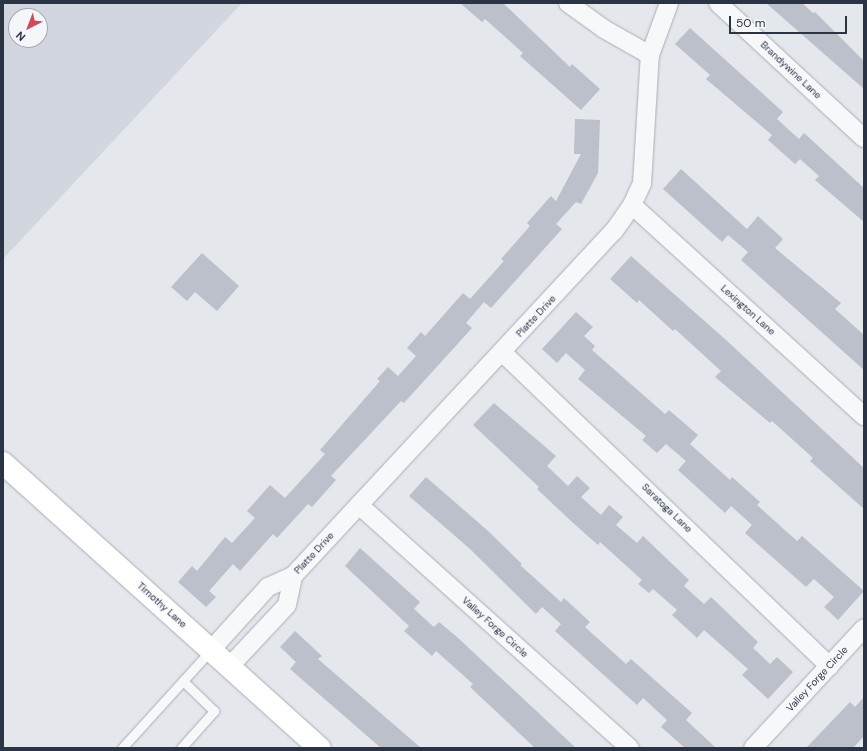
<!DOCTYPE html>
<html>
<head>
<meta charset="utf-8">
<style>
  body { margin:0 }
  #map { position:relative; width:867px; height:751px; overflow:hidden; background:#e4e7ec; font-family:"DM Sans",sans-serif }
  div>[style] { position:absolute }
  .built>* { inset:0; background:#d2d6de }
  .building>* { inset:0; background:#bbc0ca }
  .roads { filter:drop-shadow(0 0 1px #a9aeb7) drop-shadow(0 0 1px #a9aeb7) }
  .lane>* { height:9px; margin:-4.5px; padding:0 4.5px; transform-origin:4.5px; border-radius:4.5px; background:#f7f8fa }
  .street>* { height:18px; margin:-9px; padding:0 9px; transform-origin:9px; border-radius:9px; background:#f7f8fa }
  .secondary>* { height:22px; margin:-11px; padding:0 11px; transform-origin:11px; border-radius:11px; background:#fff }
  span { translate:-50% -50%; white-space:nowrap; text-align:center; line-height:1.15; -webkit-text-stroke:3px #f4f6f9; paint-order:stroke }
  .street-label { font-size:10px; color:#2b3445 }
  .frame { position:absolute; inset:0; border:4px solid #2b3445; pointer-events:none }
  .north { position:absolute; left:8px; top:8px; width:40px; height:40px; box-sizing:border-box; background:#f4f6f9; border:1px solid #a4a8b1; border-radius:50%; rotate:222deg; font-size:11px; font-weight:700; line-height:16px; text-align:center; color:#2b3445 }
  .north::after { content:''; display:block; margin:auto; width:14px; height:18px; background:#d1495b; clip-path:polygon(50% 0,100% 100%,50% 72%,0 100%) }
  .scale { position:absolute; left:729px; top:16px; width:118px; height:18px; box-sizing:border-box; border:2px solid #2b3445; border-top:0; padding-left:5px; font-size:12px; line-height:14px; white-space:nowrap; color:#2b3445; -webkit-text-stroke:3px #f4f6f9; paint-order:stroke }
</style>
</head>
<body>
<div id="map">
  <div class="built">
    <div style="clip-path:polygon(evenodd,3px 3px,242px 3px,3px 259px,3px 3px,16px 16px,40px 16px,40px 40px,16px 40px,16px 16px)"></div>
  </div>
  <div class="building">
    <div style="clip-path:polygon(460px 3px,503px 3px,570px 67px,572px 64px,600px 89px,581px 110px,520px 56px,523px 53px,485px 19px,482px 22px)"></div>
    <div style="clip-path:polygon(766px 3px,802px 3px,813px 13px,815px 12px,864px 61px,864px 89px)"></div>
    <div style="clip-path:polygon(690px 28px,783px 112px,777px 119px,799px 139px,804px 133px,864px 188px,864px 222px,815px 180px,819px 176px,800px 159px,795px 164px,768px 140px,772px 135px,706px 79px,710px 75px,675px 44px)"></div>
    <div style="clip-path:polygon(575px 119px,600px 120px,598px 173px,581px 204px,576px 202px,556px 224px,562px 229px,491px 308px,484px 302px,466px 323px,472px 328px,404px 403px,401px 401px,331px 476px,336px 480px,312px 507px,308px 504px,277px 538px,273px 534px,240px 571px,233px 564px,209px 591px,216px 597px,206px 607px,178px 582px,192px 566px,197px 571px,225px 537px,232px 543px,255px 518px,247px 511px,270px 485px,285px 498px,325px 454px,320px 450px,380px 381px,377px 379px,388px 367px,398px 376px,416px 356px,407px 348px,421px 332px,425px 336px,463px 293px,470px 299px,504px 261px,501px 259px,530px 226px,527px 223px,551px 196px,556px 201px,581px 154px,574px 154px)"></div>
    <div style="clip-path:polygon(681px 169px,747px 229px,758px 216px,783px 239px,775px 248px,841px 303px,835px 309px,864px 335px,864px 370px,741px 260px,748px 252px,728px 235px,722px 242px,663px 189px)"></div>
    <div style="clip-path:polygon(202px 253px,239px 286px,217px 311px,195px 292px,187px 301px,171px 287px)"></div>
    <div style="clip-path:polygon(631px 256px,726px 340px,864px 468px,864px 509px,810px 461px,813px 458px,772px 421px,770px 423px,715px 377px,721px 371px,675px 329px,673px 331px,639px 300px,637px 303px,610px 279px)"></div>
    <div style="clip-path:polygon(576px 312px,593px 327px,584px 336px,595px 346px,592px 350px,665px 414px,669px 410px,698px 435px,690px 444px,730px 480px,732px 477px,760px 502px,757px 505px,797px 541px,802px 536px,864px 591px,838px 620px,824px 607px,834px 597px,814px 579px,806px 587px,745px 533px,752px 525px,731px 506px,725px 513px,678px 470px,686px 461px,666px 444px,657px 453px,642px 440px,646px 436px,578px 379px,585px 370px,566px 353px,557px 363px,542px 349px)"></div>
    <div style="clip-path:polygon(494px 403px,556px 456px,547px 466px,568px 486px,577px 476px,590px 488px,581px 497px,601px 515px,609px 505px,623px 517px,616px 525px,637px 543px,643px 536px,689px 580px,684px 586px,704px 604px,711px 597px,758px 642px,753px 648px,770px 664px,777px 657px,793px 672px,768px 699px,742px 675px,748px 669px,704px 630px,697px 638px,672px 615px,677px 610px,653px 589px,649px 593px,638px 584px,642px 580px,600px 542px,598px 545px,571px 521px,537px 489px,539px 487px,473px 425px)"></div>
    <div style="clip-path:polygon(426px 477px,487px 530px,522px 564px,520px 565px,561px 602px,564px 598px,590px 622px,585px 627px,626px 664px,631px 659px,692px 713px,686px 720px,716px 748px,685px 748px,661px 727px,667px 720px,643px 698px,637px 705px,555px 631px,561px 624px,542px 607px,536px 614px,470px 549px,409px 496px)"></div>
    <div style="clip-path:polygon(360px 548px,420px 602px,414px 609px,434px 627px,439px 622px,457px 637px,576px 748px,535px 748px,470px 687px,473px 684px,436px 651px,432px 656px,404px 631px,409px 626px,345px 566px)"></div>
    <div style="clip-path:polygon(295px 631px,322px 656px,318px 659px,421px 748px,381px 748px,290px 669px,296px 662px,280px 647px)"></div>
    <div style="clip-path:polygon(864px 697px,864px 736px,853px 748px,806px 748px,850px 702px,855px 707px)"></div>
  </div>
  <div class="roads">
    <div class="lane">
      <div style="left:122px;top:748px;width:132px;rotate:-47.8deg"></div>
      <div style="left:181px;top:748px;width:50px;rotate:-48.3deg"></div>
      <div style="left:214px;top:711px;width:43px;rotate:-135.9deg"></div>
    </div>
    <div class="street">
      <div style="left:568px;top:3px;width:44px;rotate:35.8deg"></div>
      <div style="left:604px;top:29px;width:53px;rotate:29.5deg"></div>
      <div style="left:718px;top:3px;width:199px;rotate:42.8deg"></div>
      <div style="left:632px;top:205px;width:314px;rotate:42.3deg"></div>
      <div style="left:502px;top:352px;width:454px;rotate:43.8deg"></div>
      <div style="left:359px;top:505px;width:364px;rotate:41.9deg"></div>
      <div style="left:211px;top:650px;width:85px;rotate:-47.9deg"></div>
      <div style="left:268px;top:587px;width:27px;rotate:-24deg"></div>
      <div style="left:293px;top:576px;width:471px;rotate:-47.1deg"></div>
      <div style="left:614px;top:231px;width:32px;rotate:-55deg"></div>
      <div style="left:632px;top:205px;width:23px;rotate:-65deg"></div>
      <div style="left:642px;top:184px;width:129px;rotate:-86.5deg"></div>
      <div style="left:650px;top:55px;width:55px;rotate:-69.9deg"></div>
      <div style="left:230px;top:666px;width:83px;rotate:-46.9deg"></div>
      <div style="left:287px;top:605px;width:30px;rotate:-78deg"></div>
      <div style="left:753px;top:748px;width:163px;rotate:-47.2deg"></div>
    </div>
    <div class="secondary">
      <div style="left:3px;top:463px;width:426px;rotate:42deg"></div>
    </div>
  </div>
  <div class="street-label">
    <span style="left:791px;top:70px;rotate:43deg">Brandywine Lane</span>
    <span style="left:748px;top:310px;rotate:42deg">Lexington Lane</span>
    <span style="left:536px;top:316px;rotate:-47deg">Platte Drive</span>
    <span style="left:667px;top:508px;rotate:44deg">Saratoga Lane</span>
    <span style="left:314px;top:553px;rotate:-47deg">Platte Drive</span>
    <span style="left:162px;top:605px;rotate:42deg">Timothy Lane</span>
    <span style="left:495px;top:627px;rotate:42deg">Valley Forge Circle</span>
    <span style="left:817px;top:679px;rotate:-47deg">Valley Forge Circle</span>
  </div>
  <div class="frame"></div>
  <div class="north">N</div>
  <div class="scale">50 m</div>
</div>
</body>
</html>
